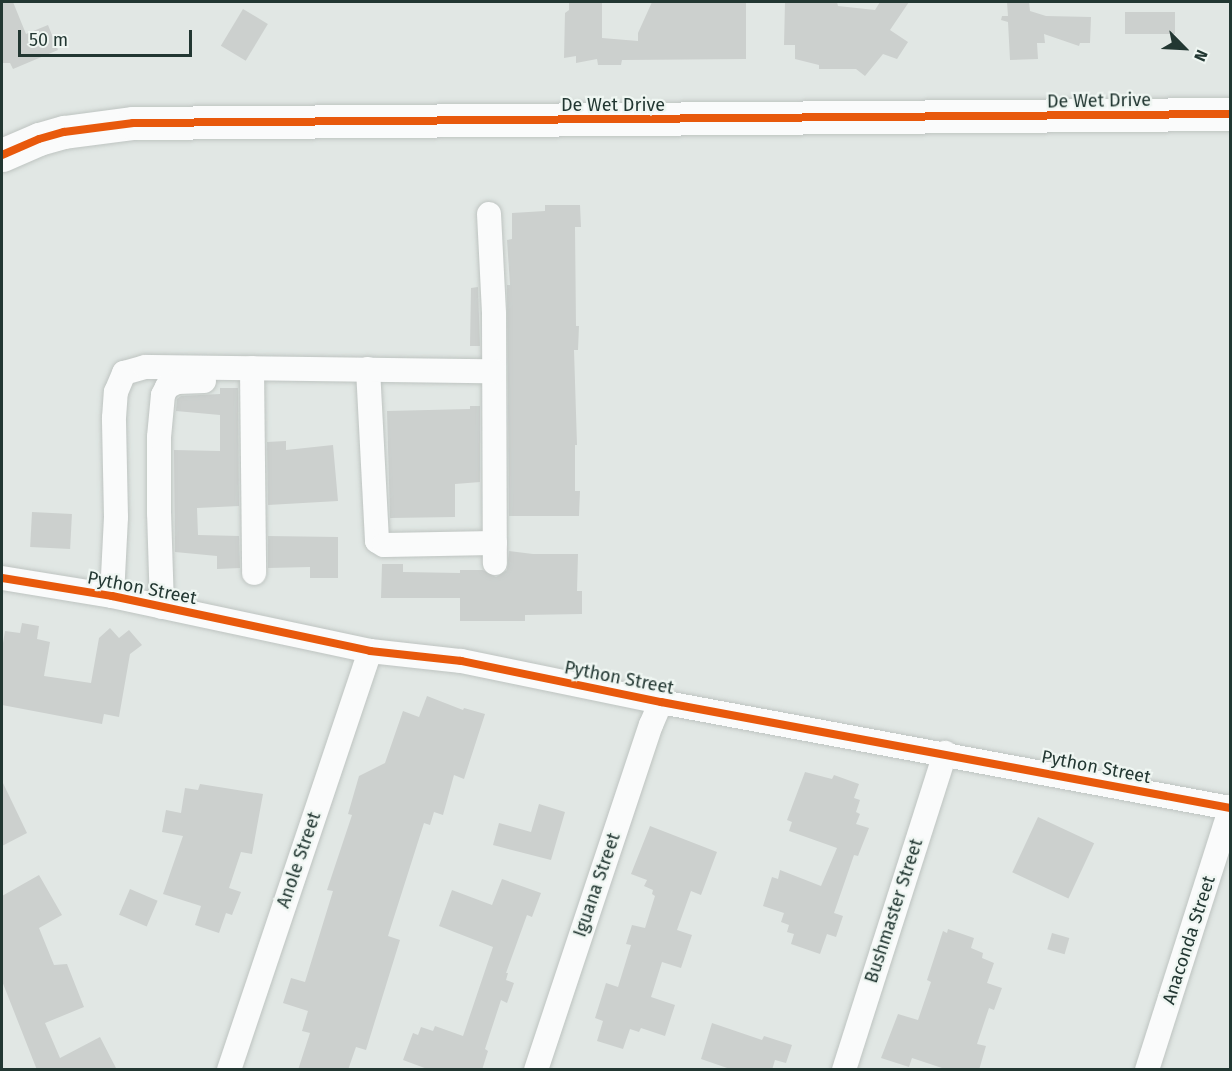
<!DOCTYPE html>
<html>
<head>
<meta charset="utf-8">
<style>
  body { margin:0 }
  #map { position:relative; width:1232px; height:1071px; overflow:hidden; background:#e1e7e4; font-family:"Fira Sans",sans-serif }
  div>[style] { position:absolute }
  .building>* { inset:0; background:#ccd0ce; transform-origin:0 0 }
  .roads { filter:drop-shadow(0 0 2px #bec4c1) drop-shadow(0 0 2px #bec4c1) }
  .street>* { height:24px; margin:-12px; padding:0 12px; transform-origin:12px; border-radius:12px; background:#fafbfb }
  .secondary>* { height:33px; margin:-16.5px; padding:0 16.5px; transform-origin:16.5px; border-radius:16.5px; background:#fafbfb }
  .cycleway>* { height:8px; margin:-4px; padding:0 4px; transform-origin:4px; border-radius:4px; background:#e8590c }
  span { translate:-50% -50%; white-space:nowrap; text-align:center; line-height:1.15; -webkit-text-stroke:4.5px #eff6f2; paint-order:stroke }
  .street-label { font-size:18px; color:#223732 }
  .frame { position:absolute; inset:0; border:3px solid #223732; pointer-events:none }
  .north { position:absolute; left:1154px; top:18px; width:60px; height:60px; -webkit-text-stroke:4px #eff6f2; paint-order:stroke; rotate:114deg; font-size:16px; font-weight:700; line-height:24px; text-align:center; color:#223732 }
  .north::after { content:''; display:block; margin:auto; width:21px; height:27px; background:#223732; clip-path:polygon(50% 0,100% 100%,50% 72%,0 100%) }
  .scale { position:absolute; left:18px; top:30px; width:174px; height:27px; box-sizing:border-box; border:3px solid #223732; border-top:0; padding-left:8px; font-size:18px; line-height:21px; white-space:nowrap; color:#223732; -webkit-text-stroke:4px #eff6f2; paint-order:stroke }
</style>
</head>
<body>
<div id="map">
  <div class="building">
    <div style="clip-path:polygon(2px 2px,13px 2px,26px 34px,48px 25px,58px 50px,13px 69px,10px 63px,2px 63px)"></div>
    <div style="clip-path:polygon(569px 2px,602px 2px,602px 38px,638px 41px,638px 33px,652px 2px,746px 2px,746px 59px,622px 60px,621px 65px,598px 65px,597px 59px,576px 63px,576px 56px,564px 58px,565px 13px,569px 10px)"></div>
    <div style="clip-path:polygon(785px 2px,837px 2px,838px 6px,875px 10px,880px 2px,909px 2px,890px 30px,908px 42px,897px 59px,883px 54px,865px 76px,856px 69px,819px 69px,819px 65px,795px 59px,795px 45px,784px 45px)"></div>
    <div style="clip-path:polygon(1007px 2px,1029px 2px,1030px 11px,1046px 16px,1091px 17px,1090px 43px,1080px 43px,1079px 46px,1044px 34px,1045px 43px,1037px 43px,1038px 59px,1010px 60px,1008px 22px,1001px 20px,1002px 16px,1008px 16px)"></div>
    <div style="left:243px;top:9px;width:29px;height:43px;rotate:31deg"></div>
    <div style="left:1175px;top:12px;width:22px;height:50px;rotate:90deg"></div>
    <div style="clip-path:polygon(545px 205px,580px 205px,581px 227px,575px 227px,576px 326px,579px 326px,578px 350px,574px 350px,577px 445px,575px 445px,575px 491px,580px 491px,579px 516px,509px 516px,507px 285px,510px 285px,507px 240px,512px 239px,512px 213px,545px 211px)"></div>
    <div style="clip-path:polygon(478px 287px,480px 346px,470px 346px,471px 288px)"></div>
    <div style="clip-path:polygon(220px 388px,238px 388px,239px 506px,197px 508px,198px 535px,239px 536px,240px 568px,217px 569px,217px 556px,175px 552px,174px 450px,220px 451px,220px 415px,176px 411px,177px 399px,181px 396px,220px 394px)"></div>
    <div style="clip-path:polygon(470px 406px,480px 406px,480px 482px,455px 484px,455px 517px,390px 518px,387px 411px,470px 409px)"></div>
    <div style="clip-path:polygon(286px 441px,286px 450px,333px 445px,338px 501px,268px 505px,267px 442px)"></div>
    <div style="left:32px;top:512px;width:40px;height:35px;rotate:3deg"></div>
    <div style="clip-path:polygon(268px 536px,338px 537px,338px 578px,310px 578px,310px 567px,268px 568px)"></div>
    <div style="clip-path:polygon(509px 551px,533px 554px,578px 554px,577px 591px,582px 591px,582px 614px,525px 615px,525px 621px,460px 621px,460px 598px,381px 598px,382px 564px,403px 564px,403px 572px,460px 573px,460px 570px,483px 570px,496px 577px,507px 570px)"></div>
    <div style="clip-path:polygon(22px 623px,39px 626px,37px 639px,50px 642px,44px 676px,91px 683px,99px 638px,110px 628px,119px 638px,129px 630px,142px 645px,130px 654px,119px 717px,104px 714px,102px 724px,2px 705px,2px 649px,5px 631px,20px 633px)"></div>
    <div style="clip-path:polygon(427px 696px,463px 710px,464px 708px,485px 714px,464px 779px,454px 775px,443px 815px,434px 812px,430px 825px,424px 823px,388px 936px,400px 940px,366px 1050px,356px 1047px,348px 1070px,298px 1070px,310px 1033px,302px 1031px,308px 1011px,283px 1003px,291px 978px,305px 982px,333px 891px,327px 890px,352px 815px,348px 814px,359px 776px,385px 763px,403px 711px,419px 717px)"></div>
    <div style="clip-path:polygon(805px 772px,832px 779px,834px 775px,859px 784px,854px 798px,860px 800px,856px 812px,860px 814px,856px 824px,869px 828px,858px 856px,854px 855px,834px 913px,843px 916px,836px 937px,827px 934px,820px 954px,791px 944px,794px 934px,787px 932px,789px 925px,781px 922px,784px 913px,763px 906px,772px 877px,778px 879px,780px 870px,821px 886px,837px 848px,789px 831px,792px 822px,787px 820px)"></div>
    <div style="clip-path:polygon(2px 781px,27px 833px,2px 846px)"></div>
    <div style="clip-path:polygon(200px 784px,263px 794px,252px 854px,241px 852px,229px 888px,241px 892px,232px 915px,226px 913px,219px 933px,195px 925px,201px 906px,163px 894px,183px 836px,162px 832px,166px 810px,181px 813px,185px 788px,198px 790px)"></div>
    <div style="clip-path:polygon(539px 804px,565px 812px,551px 860px,493px 845px,499px 823px,531px 832px)"></div>
    <div style="left:1038px;top:817px;width:62px;height:61px;rotate:25deg"></div>
    <div style="clip-path:polygon(650px 826px,717px 852px,701px 895px,691px 891px,677px 930px,692px 935px,681px 968px,662px 962px,651px 997px,675px 1005px,665px 1036px,641px 1028px,639px 1032px,630px 1029px,623px 1049px,597px 1041px,603px 1021px,595px 1018px,606px 983px,618px 987px,631px 945px,626px 944px,632px 925px,645px 928px,655px 896px,652px 894px,653px 890px,644px 886px,647px 880px,631px 874px)"></div>
    <div style="clip-path:polygon(39px 875px,62px 915px,39px 928px,54px 965px,67px 964px,84px 1007px,45px 1023px,60px 1058px,100px 1037px,117px 1070px,37px 1070px,2px 981px,2px 896px)"></div>
    <div style="clip-path:polygon(502px 879px,541px 893px,532px 917px,527px 915px,506px 973px,508px 973px,506px 980px,514px 983px,507px 1003px,501px 1000px,485px 1049px,488px 1051px,482px 1070px,430px 1070px,403px 1060px,413px 1033px,418px 1035px,421px 1027px,433px 1031px,435px 1026px,463px 1036px,493px 947px,439px 926px,452px 890px,492px 905px)"></div>
    <div style="left:130px;top:889px;width:30px;height:28px;rotate:23deg"></div>
    <div style="clip-path:polygon(948px 929px,974px 938px,971px 948px,983px 953px,982px 958px,994px 963px,987px 983px,1002px 988px,994px 1010px,989px 1008px,977px 1044px,986px 1046px,979px 1070px,948px 1070px,912px 1058px,909px 1067px,881px 1058px,898px 1014px,918px 1020px,931px 982px,927px 980px,943px 931px,947px 933px)"></div>
    <div style="left:1052px;top:933px;width:18px;height:17px;rotate:16deg"></div>
    <div style="clip-path:polygon(712px 1023px,762px 1040px,764px 1036px,792px 1045px,786px 1063px,775px 1060px,772px 1070px,733px 1070px,701px 1059px)"></div>
  </div>
  <div class="roads">
    <div class="street">
      <div style="left:489px;top:214px;width:100px;rotate:87.1deg"></div>
      <div style="left:494px;top:314px;width:249px;rotate:89.8deg"></div>
      <div style="left:252px;top:368px;width:205px;rotate:89.4deg"></div>
      <div style="left:368px;top:369px;width:172px;rotate:87deg"></div>
      <div style="left:377px;top:541px;width:8px;rotate:30deg"></div>
      <div style="left:384px;top:545px;width:111px;rotate:-1deg"></div>
      <div style="left:2px;top:578px;width:111px;rotate:9.3deg"></div>
      <div style="left:112px;top:596px;width:264px;rotate:12deg"></div>
      <div style="left:370px;top:651px;width:92px;rotate:6.3deg"></div>
      <div style="left:461px;top:661px;width:204px;rotate:11.6deg"></div>
      <div style="left:661px;top:702px;width:579px;rotate:10.55deg"></div>
      <div style="left:112px;top:596px;width:79px;rotate:-87.1deg"></div>
      <div style="left:116px;top:517px;width:99px;rotate:-91.2deg"></div>
      <div style="left:114px;top:418px;width:26px;rotate:-86deg"></div>
      <div style="left:116px;top:392px;width:21px;rotate:-67deg"></div>
      <div style="left:124px;top:373px;width:22px;rotate:-16deg"></div>
      <div style="left:145px;top:367px;width:349px;rotate:0.7deg"></div>
      <div style="left:162px;top:607px;width:94px;rotate:-91.8deg"></div>
      <div style="left:159px;top:513px;width:76px;rotate:-90deg"></div>
      <div style="left:159px;top:437px;width:42px;rotate:-84.6deg"></div>
      <div style="left:163px;top:395px;width:9px;rotate:-63deg"></div>
      <div style="left:167px;top:387px;width:11px;rotate:-27deg"></div>
      <div style="left:177px;top:382px;width:27px;rotate:-2deg"></div>
      <div style="left:229px;top:1070px;width:442px;rotate:-71.4deg"></div>
      <div style="left:536px;top:1070px;width:364px;rotate:-71.6deg"></div>
      <div style="left:651px;top:725px;width:25px;rotate:-67deg"></div>
      <div style="left:844px;top:1070px;width:333px;rotate:-72.3deg"></div>
      <div style="left:1147px;top:1070px;width:273px;rotate:-72.3deg"></div>
    </div>
    <div class="secondary">
      <div style="left:2px;top:155px;width:40px;rotate:-23.4deg"></div>
      <div style="left:39px;top:139px;width:26px;rotate:-16deg"></div>
      <div style="left:64px;top:132px;width:70px;rotate:-7.4deg"></div>
      <div style="left:133px;top:123px;width:1097px;rotate:-0.47deg"></div>
    </div>
  </div>
  <div class="cycleway">
    <div style="left:2px;top:155px;width:40px;rotate:-23.4deg"></div>
    <div style="left:39px;top:139px;width:26px;rotate:-16deg"></div>
    <div style="left:64px;top:132px;width:70px;rotate:-7.4deg"></div>
    <div style="left:133px;top:123px;width:1097px;rotate:-0.47deg"></div>
    <div style="left:2px;top:578px;width:111px;rotate:9.3deg"></div>
    <div style="left:112px;top:596px;width:264px;rotate:12deg"></div>
    <div style="left:370px;top:651px;width:92px;rotate:6.3deg"></div>
    <div style="left:461px;top:661px;width:204px;rotate:11.6deg"></div>
    <div style="left:661px;top:702px;width:579px;rotate:10.55deg"></div>
  </div>
  <div class="street-label">
    <span style="left:1099px;top:101px;rotate:-1deg">De Wet Drive</span>
    <span style="left:613px;top:105px">De Wet Drive</span>
    <span style="left:142px;top:588px;rotate:11deg">Python Street</span>
    <span style="left:619px;top:678px;rotate:11deg">Python Street</span>
    <span style="left:1096px;top:767px;rotate:11deg">Python Street</span>
    <span style="left:299px;top:860px;rotate:-71deg">Anole Street</span>
    <span style="left:597px;top:885px;rotate:-71deg">Iguana Street</span>
    <span style="left:894px;top:911px;rotate:-72deg">Bushmaster Street</span>
    <span style="left:1189px;top:940px;rotate:-72deg">Anaconda Street</span>
  </div>
  <div class="frame"></div>
  <div class="north">N</div>
  <div class="scale">50 m</div>
</div>
</body>
</html>
